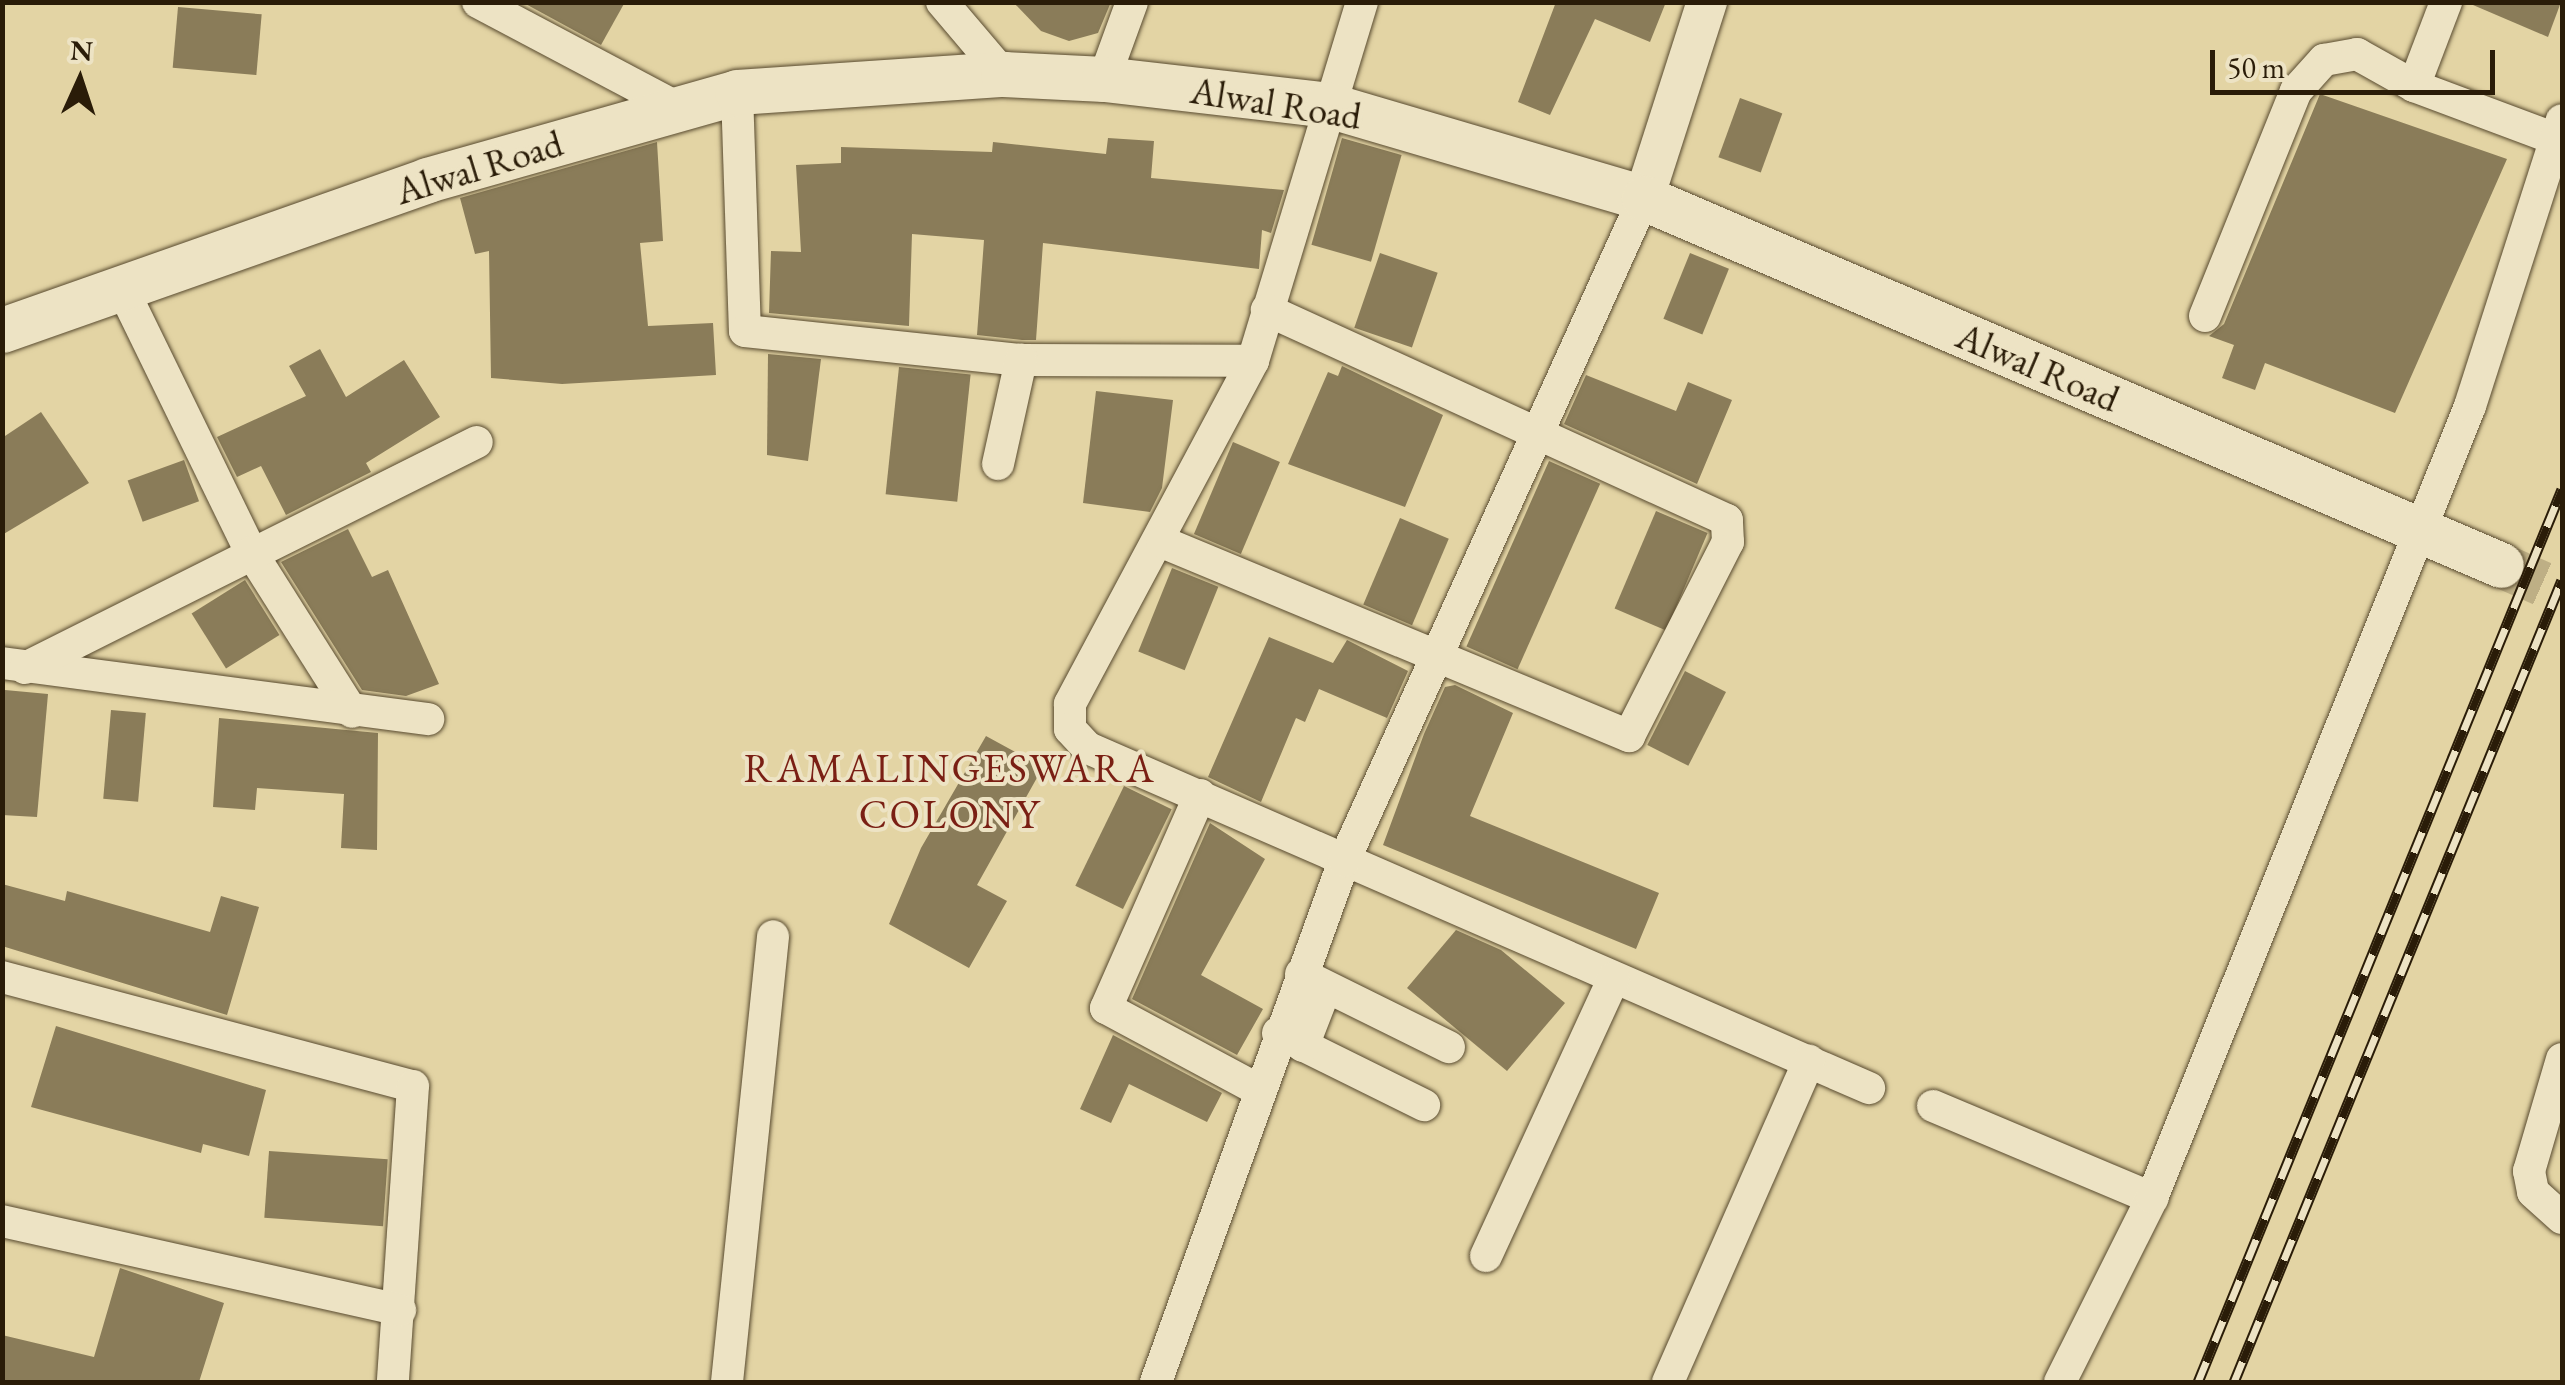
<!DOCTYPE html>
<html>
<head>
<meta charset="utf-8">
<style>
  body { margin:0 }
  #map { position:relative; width:2565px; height:1385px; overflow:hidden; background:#e3d4a4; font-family:"EB Garamond",serif }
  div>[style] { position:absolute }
  .building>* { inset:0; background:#8a7c59; transform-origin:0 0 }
  .secondary-tunnel>* { height:45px; margin-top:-22.5px; transform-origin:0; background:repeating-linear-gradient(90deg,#beaf85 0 45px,transparent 0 67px) }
  .roads { filter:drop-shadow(0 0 2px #584a2f) drop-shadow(0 0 2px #584a2f) }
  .minor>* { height:32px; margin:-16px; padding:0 16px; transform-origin:16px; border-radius:16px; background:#ede3c4 }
  .tertiary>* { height:40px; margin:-20px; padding:0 20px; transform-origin:20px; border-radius:20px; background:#ede3c4 }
  .secondary>* { height:45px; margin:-22.5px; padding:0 22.5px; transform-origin:22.5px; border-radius:22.5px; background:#ede3c4 }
  .rail>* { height:11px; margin-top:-5.5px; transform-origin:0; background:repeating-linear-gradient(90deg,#ede3c4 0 22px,#2a1c08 0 44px); box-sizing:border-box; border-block:2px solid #2a1c08 }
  span { translate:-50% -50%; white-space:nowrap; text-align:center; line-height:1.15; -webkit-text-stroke:8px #ede3c4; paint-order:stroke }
  .street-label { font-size:38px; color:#2a1c08 }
  .neighbourhood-label { font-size:40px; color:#7a1f14; letter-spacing:2.5px }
  .frame { position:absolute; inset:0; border:5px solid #2a1c08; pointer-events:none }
  .north { position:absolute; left:30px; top:30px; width:100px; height:100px; -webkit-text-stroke:8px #ede3c4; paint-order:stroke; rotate:3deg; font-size:28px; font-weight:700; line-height:40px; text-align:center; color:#2a1c08 }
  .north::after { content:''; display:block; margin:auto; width:35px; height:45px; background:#2a1c08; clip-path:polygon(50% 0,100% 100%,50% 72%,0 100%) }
  .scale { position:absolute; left:2210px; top:50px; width:285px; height:45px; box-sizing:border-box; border:5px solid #2a1c08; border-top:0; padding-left:12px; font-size:30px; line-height:35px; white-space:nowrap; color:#2a1c08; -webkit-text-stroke:8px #ede3c4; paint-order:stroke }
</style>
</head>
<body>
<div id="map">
  <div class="building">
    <div style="clip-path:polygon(522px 2px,625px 2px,601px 45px)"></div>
    <div style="clip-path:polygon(1013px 2px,1111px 2px,1098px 33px,1069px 41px,1041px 31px)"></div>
    <div style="clip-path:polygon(1556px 2px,1666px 2px,1650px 42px,1595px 19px,1550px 115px,1518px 102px)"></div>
    <div style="clip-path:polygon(2466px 2px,2561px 2px,2548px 37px)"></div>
    <div style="left:178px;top:7px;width:84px;height:61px;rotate:5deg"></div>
    <div style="clip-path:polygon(2320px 94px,2507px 159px,2395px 413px,2265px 363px,2255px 390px,2222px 378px,2234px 345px,2209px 336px,2224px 324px)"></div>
    <div style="left:1740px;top:98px;width:45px;height:63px;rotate:20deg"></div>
    <div style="clip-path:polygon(1108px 138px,1154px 141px,1151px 178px,1284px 190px,1271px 233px,1262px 230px,1259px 269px,1043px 243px,1036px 340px,1022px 340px,977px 335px,984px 240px,912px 234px,909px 326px,769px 313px,771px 251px,801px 252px,796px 165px,841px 163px,841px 147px,992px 152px,993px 142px,1106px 154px)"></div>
    <div style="left:1342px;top:138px;width:62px;height:111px;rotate:16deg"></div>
    <div style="clip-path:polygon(657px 142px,663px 241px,640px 243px,648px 326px,713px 323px,716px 375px,562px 384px,491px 378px,489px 251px,475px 254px,460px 198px)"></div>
    <div style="left:1380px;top:253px;width:61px;height:79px;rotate:19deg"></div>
    <div style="left:1690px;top:253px;width:42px;height:71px;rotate:22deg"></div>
    <div style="clip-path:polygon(320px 349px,346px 397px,404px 360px,440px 417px,366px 463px,371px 472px,286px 515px,261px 466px,237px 477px,217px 437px,306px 396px,289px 366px)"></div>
    <div style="clip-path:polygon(768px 354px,821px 359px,808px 461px,767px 455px)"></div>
    <div style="clip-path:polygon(1342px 366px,1443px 415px,1405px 507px,1288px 464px,1328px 372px,1338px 376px)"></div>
    <div style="left:899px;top:367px;width:72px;height:128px;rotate:6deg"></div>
    <div style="clip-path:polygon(1586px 375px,1676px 411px,1688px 382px,1732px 400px,1697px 484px,1564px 424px)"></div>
    <div style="clip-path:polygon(1096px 391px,1173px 400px,1162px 488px,1150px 512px,1083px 503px)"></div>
    <div style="clip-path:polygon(41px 412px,89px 483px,2px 535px,2px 438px)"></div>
    <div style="left:1233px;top:442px;width:51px;height:100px;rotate:23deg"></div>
    <div style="left:184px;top:460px;width:44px;height:60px;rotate:70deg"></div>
    <div style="left:1549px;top:461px;width:56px;height:203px;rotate:24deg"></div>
    <div style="left:1656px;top:511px;width:56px;height:106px;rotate:23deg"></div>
    <div style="left:1400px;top:518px;width:53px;height:94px;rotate:23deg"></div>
    <div style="clip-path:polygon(348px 529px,372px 577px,388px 570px,439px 684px,406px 696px,362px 690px,281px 562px)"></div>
    <div style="left:1172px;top:568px;width:50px;height:90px;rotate:22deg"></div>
    <div style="left:245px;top:580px;width:65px;height:63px;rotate:58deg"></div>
    <div style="clip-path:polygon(1269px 637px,1333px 663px,1347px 640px,1408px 671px,1387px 718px,1319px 689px,1305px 722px,1296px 718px,1261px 802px,1208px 777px)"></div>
    <div style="left:1685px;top:671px;width:46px;height:83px;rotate:27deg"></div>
    <div style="clip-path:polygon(1455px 685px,1513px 713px,1470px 816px,1659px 893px,1636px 949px,1383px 845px,1424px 734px,1445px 687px)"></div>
    <div style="clip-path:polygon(5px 690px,48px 694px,37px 817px,2px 815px)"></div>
    <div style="left:111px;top:710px;width:35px;height:89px;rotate:5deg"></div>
    <div style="clip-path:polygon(219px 718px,378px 733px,377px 850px,341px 848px,344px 794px,257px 788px,255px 810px,213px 807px)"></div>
    <div style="clip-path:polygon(986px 736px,1043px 767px,977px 885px,1007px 901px,969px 968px,889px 924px,921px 848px)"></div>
    <div style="left:1124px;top:786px;width:53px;height:111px;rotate:26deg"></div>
    <div style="clip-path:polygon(1210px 823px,1265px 859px,1201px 975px,1263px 1009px,1237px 1055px,1132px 999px)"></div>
    <div style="clip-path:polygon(2px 884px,65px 901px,67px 891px,210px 932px,221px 896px,259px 907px,227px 1015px,2px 946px)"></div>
    <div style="clip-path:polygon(1456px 930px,1501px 950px,1565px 1003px,1507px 1071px,1407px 988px)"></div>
    <div style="clip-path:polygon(56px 1026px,266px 1090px,249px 1156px,203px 1144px,201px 1153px,31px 1107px)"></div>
    <div style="clip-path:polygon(1113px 1035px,1222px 1093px,1207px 1122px,1129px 1084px,1111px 1123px,1080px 1109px)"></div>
    <div style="left:269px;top:1151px;width:119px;height:67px;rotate:4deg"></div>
    <div style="clip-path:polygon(120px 1268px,224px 1303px,199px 1382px,2px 1382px,2px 1335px,94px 1357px)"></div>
  </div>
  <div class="secondary-tunnel">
    <div style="left:2501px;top:565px;width:67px;rotate:23.9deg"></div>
  </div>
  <div class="roads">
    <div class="minor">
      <div style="left:478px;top:2px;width:224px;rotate:27.9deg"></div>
      <div style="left:942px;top:2px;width:94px;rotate:49.7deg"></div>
      <div style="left:1362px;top:2px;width:375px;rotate:106.9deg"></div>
      <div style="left:1253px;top:361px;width:389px;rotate:118.1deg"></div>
      <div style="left:1070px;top:704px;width:25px;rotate:90deg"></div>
      <div style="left:1070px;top:729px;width:26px;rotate:47deg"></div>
      <div style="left:1088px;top:748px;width:852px;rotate:23.53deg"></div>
      <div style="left:1104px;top:79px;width:82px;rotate:-70deg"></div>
      <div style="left:2414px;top:86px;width:90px;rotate:-69.1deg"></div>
      <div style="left:737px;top:92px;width:239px;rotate:88.1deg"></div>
      <div style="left:745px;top:331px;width:278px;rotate:6deg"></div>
      <div style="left:1021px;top:360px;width:232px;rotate:0.2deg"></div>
      <div style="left:125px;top:294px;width:287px;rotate:64deg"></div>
      <div style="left:251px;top:552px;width:189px;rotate:57.7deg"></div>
      <div style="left:2205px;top:316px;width:243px;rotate:-68deg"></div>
      <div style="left:2296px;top:91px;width:42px;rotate:-47.9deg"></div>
      <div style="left:2324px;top:60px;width:34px;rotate:-10deg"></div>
      <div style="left:2357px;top:54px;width:65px;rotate:29.3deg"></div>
      <div style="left:2414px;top:86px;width:152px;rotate:20.5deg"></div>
      <div style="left:998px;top:464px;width:107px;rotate:-77.5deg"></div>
      <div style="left:1162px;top:542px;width:506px;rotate:22.56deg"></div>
      <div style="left:1629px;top:736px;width:218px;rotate:-63deg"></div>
      <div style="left:1728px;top:542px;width:22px;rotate:-93deg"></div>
      <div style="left:1727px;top:520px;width:506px;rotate:-155.46deg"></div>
      <div style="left:2px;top:663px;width:430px;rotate:7.5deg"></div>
      <div style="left:25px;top:668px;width:505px;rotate:-26.57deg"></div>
      <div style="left:1200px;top:795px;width:233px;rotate:113.8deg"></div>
      <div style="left:1106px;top:1008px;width:171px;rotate:28.2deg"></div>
      <div style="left:1301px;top:974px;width:165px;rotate:26.3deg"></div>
      <div style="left:2px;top:977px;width:425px;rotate:14.9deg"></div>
      <div style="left:413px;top:1086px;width:297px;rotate:93.9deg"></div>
      <div style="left:1278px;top:1033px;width:163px;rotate:26.3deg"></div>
      <div style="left:1303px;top:1046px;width:63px;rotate:-68.7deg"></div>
      <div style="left:2562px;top:1059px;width:117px;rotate:106.4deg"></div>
      <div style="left:2529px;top:1171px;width:21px;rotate:79deg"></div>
      <div style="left:2533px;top:1192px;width:39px;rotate:42deg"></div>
      <div style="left:1933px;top:1106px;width:238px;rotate:22.8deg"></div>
      <div style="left:2px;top:1221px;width:408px;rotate:12.6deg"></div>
      <div style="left:1486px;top:1256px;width:306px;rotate:-65.3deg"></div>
      <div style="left:727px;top:1382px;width:448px;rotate:-84.1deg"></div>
      <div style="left:1156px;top:1382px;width:554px;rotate:-70.16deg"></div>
      <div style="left:1344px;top:861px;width:728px;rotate:-65.65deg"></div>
      <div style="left:1668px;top:1382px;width:351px;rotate:-66.3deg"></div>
      <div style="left:2060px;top:1382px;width:206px;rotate:-63.4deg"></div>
      <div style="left:2152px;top:1198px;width:853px;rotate:-68.12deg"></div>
      <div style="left:2470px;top:406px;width:300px;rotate:-72.2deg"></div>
    </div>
    <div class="tertiary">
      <div style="left:1644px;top:198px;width:206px;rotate:-72.2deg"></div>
    </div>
    <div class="secondary">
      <div style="left:2px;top:330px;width:451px;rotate:-19.4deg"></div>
      <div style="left:427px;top:180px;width:322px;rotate:-15.8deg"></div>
      <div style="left:737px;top:92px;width:267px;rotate:-3.9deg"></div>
      <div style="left:1003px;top:74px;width:101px;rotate:2.8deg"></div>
      <div style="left:1104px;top:79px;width:226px;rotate:6.6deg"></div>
      <div style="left:1328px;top:105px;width:329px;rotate:16.4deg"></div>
      <div style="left:1644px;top:198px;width:932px;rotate:23.18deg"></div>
    </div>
  </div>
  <div class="rail">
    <div style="left:2198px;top:1382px;width:964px;rotate:-67.82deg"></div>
    <div style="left:2234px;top:1382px;width:866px;rotate:-67.76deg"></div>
  </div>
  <div class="street-label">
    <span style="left:1276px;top:103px;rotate:9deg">Alwal Road</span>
    <span style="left:479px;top:167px;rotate:-17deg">Alwal Road</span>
    <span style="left:2038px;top:367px;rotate:23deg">Alwal Road</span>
  </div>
  <div class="neighbourhood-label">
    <span style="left:950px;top:791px">RAMALINGESWARA<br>COLONY</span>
  </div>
  <div class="frame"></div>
  <div class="north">N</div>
  <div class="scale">50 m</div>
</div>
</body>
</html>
